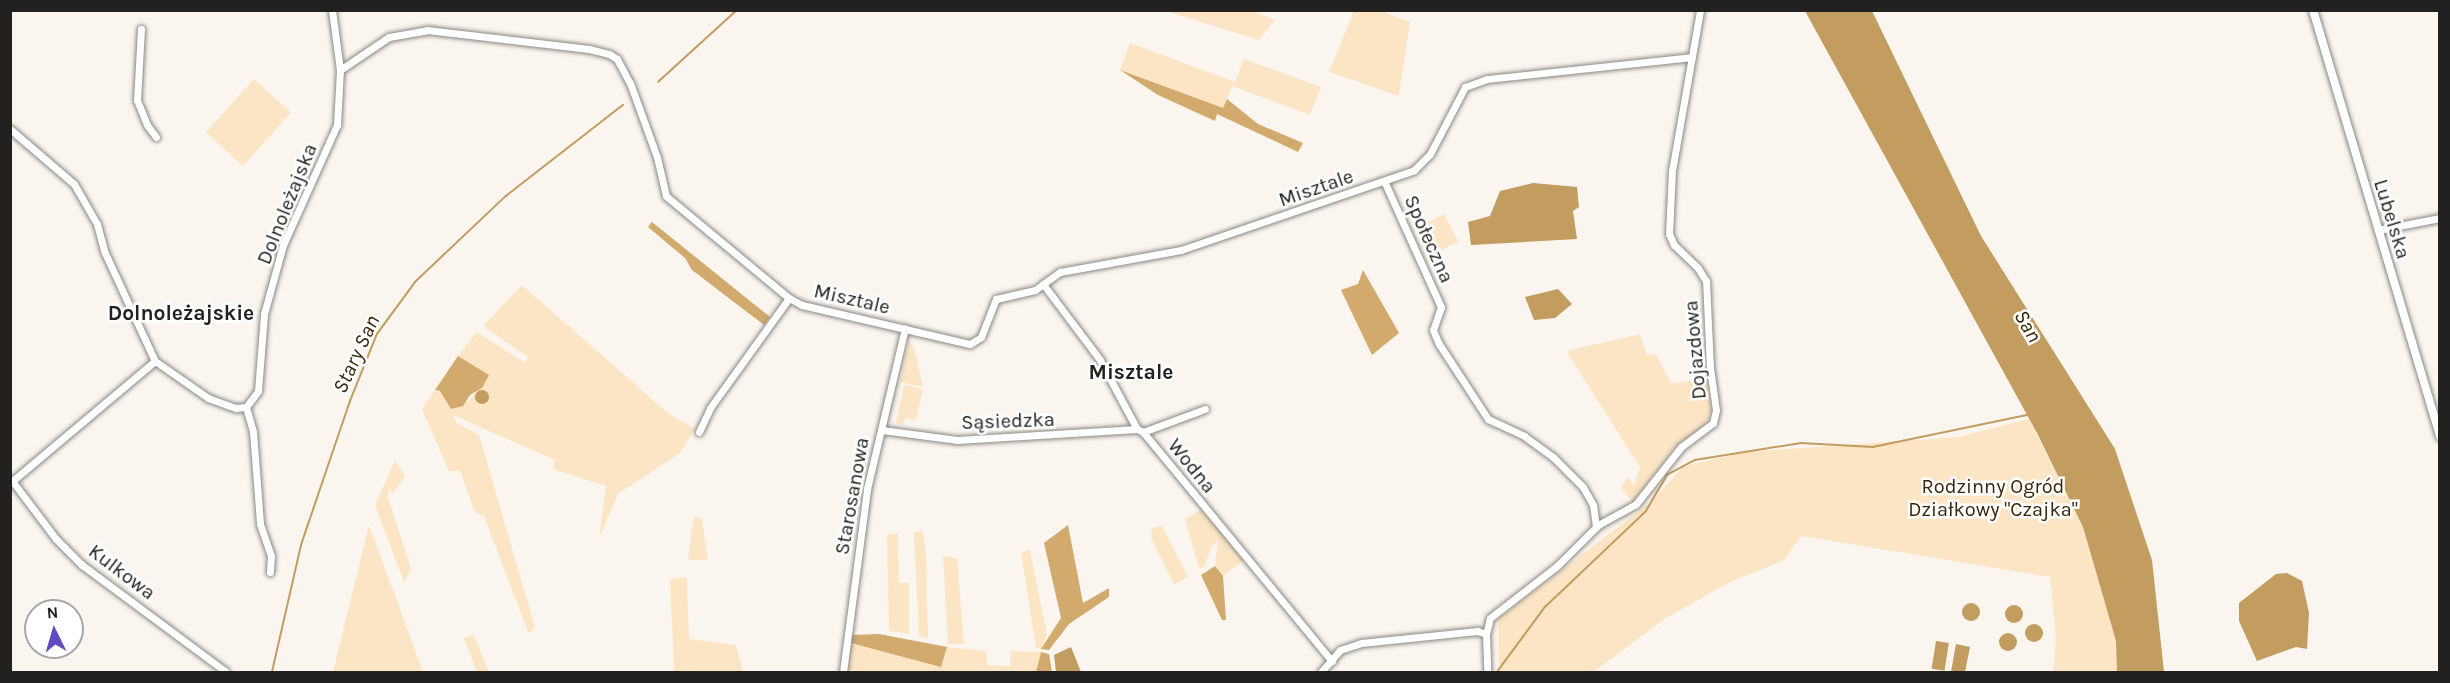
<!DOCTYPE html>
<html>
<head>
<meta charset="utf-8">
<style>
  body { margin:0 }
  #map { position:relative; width:2450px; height:683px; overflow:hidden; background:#faf6ef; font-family:Karla,sans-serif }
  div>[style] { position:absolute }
  .green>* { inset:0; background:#fce5c4; transform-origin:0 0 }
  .forest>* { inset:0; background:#d2aa6d }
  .water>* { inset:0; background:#c39c5f; transform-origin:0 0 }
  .round { border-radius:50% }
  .stream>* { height:1.5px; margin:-0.75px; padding:0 0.75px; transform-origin:0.75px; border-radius:0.75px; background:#c39c5f }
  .roads { filter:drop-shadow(0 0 2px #8b8782) drop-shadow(0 0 2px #8b8782) }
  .minor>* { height:7px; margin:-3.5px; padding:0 3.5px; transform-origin:3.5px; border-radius:3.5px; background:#fff }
  .major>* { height:8px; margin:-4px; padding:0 4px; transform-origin:4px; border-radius:4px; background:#fff }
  span { translate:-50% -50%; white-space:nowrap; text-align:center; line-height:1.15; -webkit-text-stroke:5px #fff; paint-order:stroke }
  .street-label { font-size:20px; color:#22211f }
  .park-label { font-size:20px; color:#36260a }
  .neighbourhood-label { font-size:21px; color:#22211f; font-weight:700 }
  .water-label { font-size:21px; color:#36260a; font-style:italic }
  .frame { position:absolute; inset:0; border:12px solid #22211f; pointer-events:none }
  .north { position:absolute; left:24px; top:599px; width:60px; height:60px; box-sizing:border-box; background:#fff; border:2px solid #a7a6a5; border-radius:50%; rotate:355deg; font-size:16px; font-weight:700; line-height:24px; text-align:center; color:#22211f }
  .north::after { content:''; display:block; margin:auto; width:21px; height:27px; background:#634ac3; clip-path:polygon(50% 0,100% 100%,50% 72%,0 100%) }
</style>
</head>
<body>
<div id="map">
  <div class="green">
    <div style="clip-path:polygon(1165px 11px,1252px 11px,1275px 20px,1259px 40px)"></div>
    <div style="clip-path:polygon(1354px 11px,1381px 11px,1410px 22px,1399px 96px,1329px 72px)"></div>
    <div style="clip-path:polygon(1130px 43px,1235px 82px,1244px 59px,1321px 87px,1310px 115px,1232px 86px,1223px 109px,1120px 70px)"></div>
    <div style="left:254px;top:79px;width:50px;height:72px;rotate:42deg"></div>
    <div style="left:1444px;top:214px;width:31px;height:25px;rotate:63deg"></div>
    <div style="clip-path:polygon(522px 285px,669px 414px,695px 429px,680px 453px,618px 494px,599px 539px,606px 486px,553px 469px,555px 460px,453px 415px,457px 423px,479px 435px,535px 627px,529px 634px,484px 516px,475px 513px,460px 471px,449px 471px,422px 409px,435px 390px,468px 402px,489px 375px,458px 356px,477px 332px,525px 363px,528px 357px,483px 326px)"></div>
    <div style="clip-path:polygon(1640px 334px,1647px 355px,1656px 354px,1671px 383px,1709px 379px,1711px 413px,1701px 429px,1673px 449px,1633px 503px,1621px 487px,1628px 477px,1634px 485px,1640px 467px,1566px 351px)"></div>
    <div style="clip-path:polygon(909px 341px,914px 348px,923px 387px,900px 382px)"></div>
    <div style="clip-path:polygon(904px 385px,923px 389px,916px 420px,905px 418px,903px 425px,896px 423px)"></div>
    <div style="clip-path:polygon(2029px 419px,2083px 527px,2116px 641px,2117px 672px,2053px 672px,2056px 639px,2050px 577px,1801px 536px,1784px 560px,1730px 582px,1666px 618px,1594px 672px,1499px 672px,1498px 619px,1651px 502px,1684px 466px,1746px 452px,1958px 437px)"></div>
    <div style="clip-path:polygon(395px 461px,405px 476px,393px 494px,390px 488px,387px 494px,411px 569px,404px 582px,375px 505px)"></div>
    <div style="clip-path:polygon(1201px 510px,1245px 559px,1223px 576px,1215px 566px,1218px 540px,1211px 547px,1205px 566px,1199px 569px,1185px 519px)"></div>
    <div style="clip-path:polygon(694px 516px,702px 519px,708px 560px,688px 560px)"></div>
    <div style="clip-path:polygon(369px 525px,423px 672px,333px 672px)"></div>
    <div style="clip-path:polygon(1162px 526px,1188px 577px,1174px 584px,1151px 538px,1152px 528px)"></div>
    <div style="clip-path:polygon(923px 531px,926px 555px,928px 638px,919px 636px,914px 532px)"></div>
    <div style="clip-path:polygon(898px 533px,899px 583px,909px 583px,909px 634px,889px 631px,887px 534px)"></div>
    <div style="clip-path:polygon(1030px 550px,1047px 635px,1041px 649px,1036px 648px,1021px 552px)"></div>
    <div style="clip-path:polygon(943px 556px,957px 558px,964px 644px,948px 644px)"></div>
    <div style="clip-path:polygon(687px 577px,689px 639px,736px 645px,743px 672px,674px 672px,670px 579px)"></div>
    <div style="clip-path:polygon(474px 635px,489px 672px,477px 672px,464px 638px)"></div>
    <div style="clip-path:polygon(851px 643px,940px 666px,947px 647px,986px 651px,987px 665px,1010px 666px,1011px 651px,1041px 652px,1036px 672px,866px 672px,847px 669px)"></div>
  </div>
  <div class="forest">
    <div style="clip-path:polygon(1120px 70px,1223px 108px,1227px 99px,1258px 124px,1303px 143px,1298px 152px,1217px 114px,1215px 121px,1158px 95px)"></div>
    <div style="clip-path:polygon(652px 222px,770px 317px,764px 325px,692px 270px,685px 258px,648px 227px)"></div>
    <div style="clip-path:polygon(1363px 270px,1399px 333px,1372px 355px,1341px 290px,1358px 284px)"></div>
    <div style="clip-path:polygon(458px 356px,489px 375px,482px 388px,470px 395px,463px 406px,451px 409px,440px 391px,435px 390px)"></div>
    <div style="clip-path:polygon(1068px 525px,1083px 603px,1109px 588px,1109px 597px,1069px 624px,1049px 650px,1041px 649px,1061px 618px,1044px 543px)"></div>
    <div style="clip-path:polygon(1215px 566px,1223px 576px,1226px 620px,1222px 620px,1201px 575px)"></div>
    <div style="clip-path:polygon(879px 634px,947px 647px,941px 667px,851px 643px,852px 635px)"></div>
    <div style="clip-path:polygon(1041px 652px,1049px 654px,1052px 672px,1036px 672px)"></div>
  </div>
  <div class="water">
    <div style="clip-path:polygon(1805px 11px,1872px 11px,1981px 236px,2115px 449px,2152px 560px,2164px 672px,2117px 672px,2116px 641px,2083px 527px,2037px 433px)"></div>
    <div style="clip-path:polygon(1533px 183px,1577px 187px,1579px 207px,1573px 211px,1577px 239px,1471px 245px,1468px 222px,1490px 216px,1500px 191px)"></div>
    <div style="clip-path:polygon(1558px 289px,1572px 304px,1555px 318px,1534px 320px,1525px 297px)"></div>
    <div class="round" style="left:475px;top:390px;width:14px;height:14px"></div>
    <div style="clip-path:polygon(2287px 573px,2302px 581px,2309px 613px,2307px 649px,2296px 647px,2257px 661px,2239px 621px,2239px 603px,2276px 574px)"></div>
    <div class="round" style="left:1962px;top:603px;width:18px;height:18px"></div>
    <div class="round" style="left:2005px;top:605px;width:18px;height:18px"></div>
    <div class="round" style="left:2025px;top:624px;width:18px;height:18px"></div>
    <div class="round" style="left:1999px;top:633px;width:18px;height:18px"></div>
    <div style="left:1936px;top:641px;width:13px;height:28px;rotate:9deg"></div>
    <div style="clip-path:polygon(1956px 644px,1970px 647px,1965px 672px,1951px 672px)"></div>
    <div style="clip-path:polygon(1071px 647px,1081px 672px,1056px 672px,1054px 655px)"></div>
  </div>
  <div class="stream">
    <div style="left:658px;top:82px;width:107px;rotate:-42.3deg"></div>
    <div style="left:272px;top:672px;width:130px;rotate:-77.1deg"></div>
    <div style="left:301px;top:545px;width:152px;rotate:-71.2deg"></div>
    <div style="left:350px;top:401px;width:72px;rotate:-68.1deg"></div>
    <div style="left:377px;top:334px;width:66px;rotate:-53.7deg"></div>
    <div style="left:416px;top:281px;width:124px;rotate:-43.4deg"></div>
    <div style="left:506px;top:196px;width:148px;rotate:-37.9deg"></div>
    <div style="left:1497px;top:672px;width:81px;rotate:-53.6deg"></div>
    <div style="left:1545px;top:607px;width:139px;rotate:-43.5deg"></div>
    <div style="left:1646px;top:511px;width:42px;rotate:-59.7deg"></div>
    <div style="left:1667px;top:475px;width:32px;rotate:-28deg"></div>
    <div style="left:1695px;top:460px;width:107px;rotate:-9.1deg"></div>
    <div style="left:1801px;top:443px;width:72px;rotate:3.2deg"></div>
    <div style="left:1873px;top:447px;width:158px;rotate:-11.7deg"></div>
  </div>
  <div class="roads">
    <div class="minor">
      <div style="left:141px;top:29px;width:71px;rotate:93.2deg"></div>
      <div style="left:137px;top:100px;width:27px;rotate:68deg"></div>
      <div style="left:147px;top:125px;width:15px;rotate:53deg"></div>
      <div style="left:340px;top:70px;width:59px;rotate:-34deg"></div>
      <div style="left:389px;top:37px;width:39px;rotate:-10deg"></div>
      <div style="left:427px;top:30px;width:163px;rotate:6.7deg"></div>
      <div style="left:589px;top:49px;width:21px;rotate:14deg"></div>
      <div style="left:609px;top:54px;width:9px;rotate:32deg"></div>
      <div style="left:617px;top:59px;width:27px;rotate:62deg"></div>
      <div style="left:630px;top:83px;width:79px;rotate:70deg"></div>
      <div style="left:657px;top:157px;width:40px;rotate:77deg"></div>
      <div style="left:666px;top:196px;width:160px;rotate:39.7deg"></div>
      <div style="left:789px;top:298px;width:15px;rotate:28deg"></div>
      <div style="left:802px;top:305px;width:172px;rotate:13.1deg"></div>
      <div style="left:970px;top:344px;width:13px;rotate:-32deg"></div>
      <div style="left:981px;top:337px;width:41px;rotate:-68.5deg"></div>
      <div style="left:996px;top:299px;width:40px;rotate:-13deg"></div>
      <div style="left:1035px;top:290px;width:31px;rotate:-36deg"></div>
      <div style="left:1060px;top:272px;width:123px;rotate:-10.3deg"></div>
      <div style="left:1181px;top:250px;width:246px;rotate:-18.9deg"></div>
      <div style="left:1414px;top:170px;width:23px;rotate:-45deg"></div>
      <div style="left:1430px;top:154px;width:76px;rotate:-62.4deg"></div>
      <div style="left:1465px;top:87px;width:23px;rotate:-20deg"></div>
      <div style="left:1487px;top:79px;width:206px;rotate:-6.1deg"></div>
      <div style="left:10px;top:129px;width:84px;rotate:40.7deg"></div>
      <div style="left:74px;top:184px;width:46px;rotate:60.1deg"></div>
      <div style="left:97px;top:224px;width:30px;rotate:75deg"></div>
      <div style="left:105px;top:253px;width:119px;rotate:65.2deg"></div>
      <div style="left:155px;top:361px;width:65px;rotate:34.9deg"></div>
      <div style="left:208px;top:398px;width:30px;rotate:20deg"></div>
      <div style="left:236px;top:408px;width:10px;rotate:-6deg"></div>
      <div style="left:246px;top:407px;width:20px;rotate:-53deg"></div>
      <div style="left:258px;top:391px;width:77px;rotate:-85.5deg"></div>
      <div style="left:264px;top:314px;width:72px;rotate:-74.6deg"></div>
      <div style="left:283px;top:245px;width:132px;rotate:-65.8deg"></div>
      <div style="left:337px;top:125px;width:55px;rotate:-86.9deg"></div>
      <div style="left:340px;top:70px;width:61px;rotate:-97.6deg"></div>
      <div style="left:1385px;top:183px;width:136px;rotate:65.7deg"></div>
      <div style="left:1441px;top:307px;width:24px;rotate:109deg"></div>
      <div style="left:1433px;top:330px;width:15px;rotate:67deg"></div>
      <div style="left:1439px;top:344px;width:90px;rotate:56.8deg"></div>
      <div style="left:1488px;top:419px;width:40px;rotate:25deg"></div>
      <div style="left:1524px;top:436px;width:36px;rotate:36deg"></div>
      <div style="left:1553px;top:457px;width:42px;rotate:45deg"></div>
      <div style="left:1583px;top:487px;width:21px;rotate:61deg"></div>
      <div style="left:1593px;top:505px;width:22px;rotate:82deg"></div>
      <div style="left:2378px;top:230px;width:63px;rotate:-11deg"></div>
      <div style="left:1043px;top:284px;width:95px;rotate:53.1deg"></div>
      <div style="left:1100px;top:360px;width:78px;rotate:61.8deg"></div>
      <div style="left:1137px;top:429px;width:7px;rotate:27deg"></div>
      <div style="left:1143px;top:432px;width:297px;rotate:50.5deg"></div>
      <div style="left:246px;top:407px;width:26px;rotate:74deg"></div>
      <div style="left:253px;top:432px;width:92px;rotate:85.6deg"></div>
      <div style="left:260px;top:524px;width:34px;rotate:71deg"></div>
      <div style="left:271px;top:556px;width:16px;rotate:94deg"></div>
      <div style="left:882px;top:430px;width:76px;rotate:7.6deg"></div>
      <div style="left:957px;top:440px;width:180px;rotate:-3.5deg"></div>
      <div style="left:699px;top:432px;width:26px;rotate:-65deg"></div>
      <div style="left:710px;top:408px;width:135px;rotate:-54.3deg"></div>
      <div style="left:1143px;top:432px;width:66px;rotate:-20.4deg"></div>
      <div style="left:13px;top:482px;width:71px;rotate:53deg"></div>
      <div style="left:56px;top:539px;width:37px;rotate:45deg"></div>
      <div style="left:82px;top:565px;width:179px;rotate:36.6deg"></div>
      <div style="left:10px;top:483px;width:189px;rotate:-40.1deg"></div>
      <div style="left:1486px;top:634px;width:38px;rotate:88deg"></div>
      <div style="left:843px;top:672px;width:185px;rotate:-82.5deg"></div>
      <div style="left:867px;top:489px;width:165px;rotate:-76.7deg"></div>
      <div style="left:1321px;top:672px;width:29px;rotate:-49deg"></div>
      <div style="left:1340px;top:650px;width:22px;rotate:-18deg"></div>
      <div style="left:1361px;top:643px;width:117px;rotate:-5.9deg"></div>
      <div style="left:1477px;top:631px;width:9px;rotate:18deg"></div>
      <div style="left:1486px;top:634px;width:16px;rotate:-76deg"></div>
      <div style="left:1490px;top:618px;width:86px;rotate:-37.9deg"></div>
      <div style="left:1558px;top:565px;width:57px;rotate:-45deg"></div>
      <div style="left:1598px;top:525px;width:43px;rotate:-28.9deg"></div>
      <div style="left:1636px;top:504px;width:73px;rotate:-51.7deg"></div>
      <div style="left:1681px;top:447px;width:40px;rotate:-37deg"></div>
      <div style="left:1713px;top:423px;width:13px;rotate:-77deg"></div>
      <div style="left:1716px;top:410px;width:42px;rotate:-98.1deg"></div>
      <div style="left:1710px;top:368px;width:87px;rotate:-92.6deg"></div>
      <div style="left:1706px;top:281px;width:15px;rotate:-122deg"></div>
      <div style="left:1698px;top:268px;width:33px;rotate:-136deg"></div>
      <div style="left:1674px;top:245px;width:12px;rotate:-114deg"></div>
      <div style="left:1669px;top:234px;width:63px;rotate:-87.3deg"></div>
      <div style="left:1672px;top:171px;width:163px;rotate:-80.1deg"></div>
    </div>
    <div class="major">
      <div style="left:2313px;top:10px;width:445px;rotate:73.4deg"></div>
    </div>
  </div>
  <div class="street-label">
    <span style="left:1316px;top:188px;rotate:-19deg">Misztale</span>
    <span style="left:287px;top:204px;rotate:-68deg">Dolnoleżajska</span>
    <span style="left:2392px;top:219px;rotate:73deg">Lubelska</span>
    <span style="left:1429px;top:239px;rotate:66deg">Społeczna</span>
    <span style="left:852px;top:299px;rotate:13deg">Misztale</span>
    <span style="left:1695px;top:350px;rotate:-95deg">Dojazdowa</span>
    <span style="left:1008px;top:421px;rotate:-2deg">Sąsiedzka</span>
    <span style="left:1192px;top:466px;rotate:51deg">Wodna</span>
    <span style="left:852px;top:496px;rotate:-80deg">Starosanowa</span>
    <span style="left:122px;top:572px;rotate:37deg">Kulkowa</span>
  </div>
  <div class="park-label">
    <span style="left:1993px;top:498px">Rodzinny Ogród<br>Działkowy "Czajka"</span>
  </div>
  <div class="neighbourhood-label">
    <span style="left:181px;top:313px">Dolnoleżajskie</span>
    <span style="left:1131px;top:372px">Misztale</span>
  </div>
  <div class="water-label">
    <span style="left:2028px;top:326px;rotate:60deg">San</span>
    <span style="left:356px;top:354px;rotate:-65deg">Stary San</span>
  </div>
  <div class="frame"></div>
  <div class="north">N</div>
</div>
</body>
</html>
